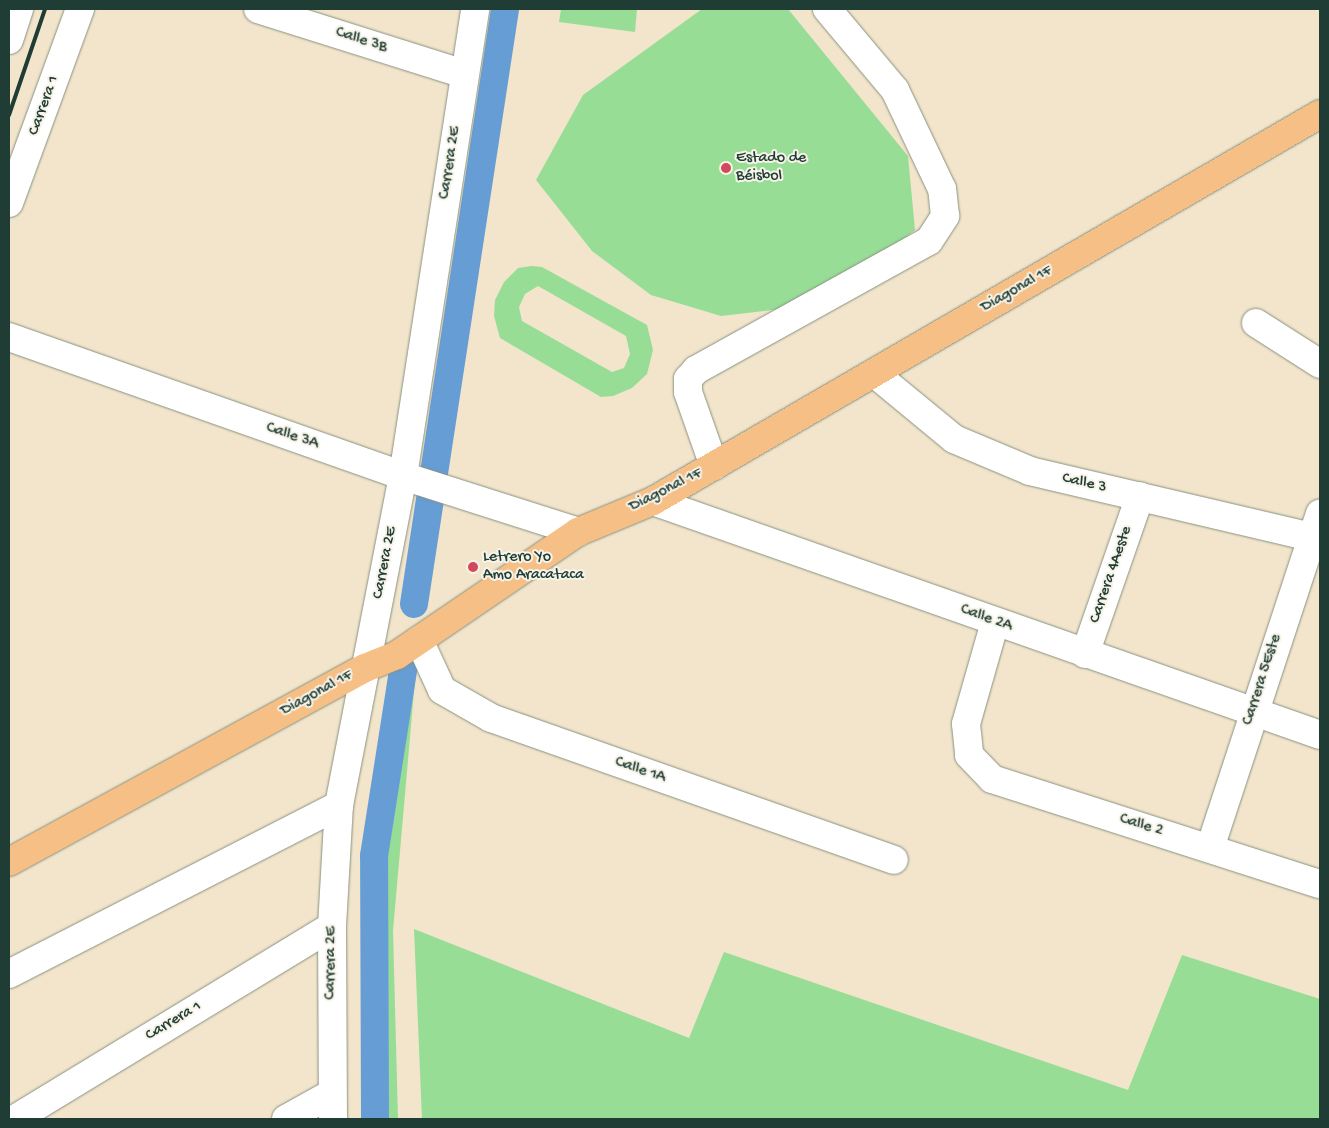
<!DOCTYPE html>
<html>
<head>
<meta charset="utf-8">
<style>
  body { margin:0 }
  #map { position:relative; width:1329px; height:1128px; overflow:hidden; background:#f2e5cb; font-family:"Gochi Hand",sans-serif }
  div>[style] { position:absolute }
  .green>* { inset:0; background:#98dd96 }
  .canal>* { height:28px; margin:-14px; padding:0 14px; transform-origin:14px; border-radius:14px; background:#669dd4 }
  .roads { filter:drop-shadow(0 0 1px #889180) drop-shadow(0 0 1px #889180) }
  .minor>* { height:28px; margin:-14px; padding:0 14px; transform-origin:14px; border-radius:14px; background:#fff }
  .major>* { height:28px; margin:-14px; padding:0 14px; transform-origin:14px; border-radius:14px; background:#f5bf86 }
  .rail>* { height:4px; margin:-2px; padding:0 2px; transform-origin:2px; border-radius:2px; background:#1f3d34 }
  .dots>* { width:14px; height:14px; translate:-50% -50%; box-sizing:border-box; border:2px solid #f7f3e8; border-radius:50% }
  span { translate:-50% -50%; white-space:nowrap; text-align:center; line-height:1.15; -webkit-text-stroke:4px #f7f3e8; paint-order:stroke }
  .street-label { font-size:16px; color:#1f3d34 }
  .poi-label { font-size:16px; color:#1f3d34 }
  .left { translate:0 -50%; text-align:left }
  .frame { position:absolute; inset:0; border:10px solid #1f3d34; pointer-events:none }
</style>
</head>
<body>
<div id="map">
  <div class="green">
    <div style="clip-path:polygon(561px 9px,637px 9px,635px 32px,559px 22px)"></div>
    <div style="clip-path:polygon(702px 9px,788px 9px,908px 156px,915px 230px,815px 305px,721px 316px,651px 295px,592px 251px,536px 180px,583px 95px)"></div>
    <div style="clip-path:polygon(evenodd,532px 266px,542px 267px,647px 325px,653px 350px,647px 374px,632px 388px,613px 396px,601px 397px,500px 338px,494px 316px,495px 300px,504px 282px,518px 268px,532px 266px,538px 286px,626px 336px,630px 354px,624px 368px,612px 372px,522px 321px,519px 307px,525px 294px,538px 286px)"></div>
    <div style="clip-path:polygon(416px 669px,393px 931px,398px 1119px,371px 1119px,367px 835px,391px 671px)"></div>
    <div style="clip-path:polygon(414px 929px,689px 1038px,724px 952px,1128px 1090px,1182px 955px,1320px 999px,1320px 1119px,422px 1119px)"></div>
  </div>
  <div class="canal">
    <div style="left:414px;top:604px;width:602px;rotate:-81.3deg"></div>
    <div style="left:375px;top:1119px;width:263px;rotate:-90.2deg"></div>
    <div style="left:374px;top:856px;width:201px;rotate:-81.1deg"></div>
  </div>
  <div class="roads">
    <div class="minor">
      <div style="left:258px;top:9px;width:216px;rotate:17.5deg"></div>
      <div style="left:9px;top:40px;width:33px;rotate:-72deg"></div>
      <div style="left:9px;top:203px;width:207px;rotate:-69.9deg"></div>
      <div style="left:1256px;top:323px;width:76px;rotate:32.6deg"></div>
      <div style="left:9px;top:337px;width:418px;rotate:19.4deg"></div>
      <div style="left:403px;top:476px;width:184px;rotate:17.7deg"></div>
      <div style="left:874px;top:373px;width:104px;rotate:39.5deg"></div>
      <div style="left:954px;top:439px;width:82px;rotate:22.8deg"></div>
      <div style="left:1030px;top:471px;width:298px;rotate:13.2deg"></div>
      <div style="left:714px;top:466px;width:78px;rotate:-109.4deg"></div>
      <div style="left:688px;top:392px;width:13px;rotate:-90deg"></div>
      <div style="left:688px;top:379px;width:12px;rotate:-48deg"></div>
      <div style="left:696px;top:370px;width:266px;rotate:-29deg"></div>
      <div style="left:929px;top:241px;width:30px;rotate:-57deg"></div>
      <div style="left:945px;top:216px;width:27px;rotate:-96deg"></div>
      <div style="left:942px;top:189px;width:110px;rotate:-115.4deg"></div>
      <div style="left:895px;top:90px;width:106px;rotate:-130deg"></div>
      <div style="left:653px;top:501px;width:707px;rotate:19.33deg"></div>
      <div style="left:995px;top:622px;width:106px;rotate:105.9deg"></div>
      <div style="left:966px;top:724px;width:31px;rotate:84deg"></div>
      <div style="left:969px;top:755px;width:33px;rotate:46deg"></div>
      <div style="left:992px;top:779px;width:344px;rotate:17.8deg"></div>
      <div style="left:419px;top:640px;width:55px;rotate:65.3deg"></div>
      <div style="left:442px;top:690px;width:56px;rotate:29.7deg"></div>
      <div style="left:491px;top:718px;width:427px;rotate:19.4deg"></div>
      <div style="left:1085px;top:654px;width:167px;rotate:-70.8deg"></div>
      <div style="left:1210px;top:848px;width:352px;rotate:-71.8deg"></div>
      <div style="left:9px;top:974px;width:371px;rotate:-27.1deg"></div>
      <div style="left:15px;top:1119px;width:371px;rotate:-31.3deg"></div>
      <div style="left:286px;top:1119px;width:51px;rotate:-29.1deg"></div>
      <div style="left:333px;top:1119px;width:193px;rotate:-90.3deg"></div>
      <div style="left:332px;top:926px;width:121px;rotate:-86.7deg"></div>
      <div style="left:339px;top:805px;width:335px;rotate:-79deg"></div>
      <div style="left:403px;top:476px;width:473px;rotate:-81.2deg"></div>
    </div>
    <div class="major">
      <div style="left:9px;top:862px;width:405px;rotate:-28.6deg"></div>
      <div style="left:365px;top:668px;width:35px;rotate:-22deg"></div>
      <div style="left:397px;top:655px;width:219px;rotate:-34.2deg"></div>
      <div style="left:578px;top:532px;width:81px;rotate:-22.5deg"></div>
      <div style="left:653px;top:501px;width:771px;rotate:-30.12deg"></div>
    </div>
  </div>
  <div class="rail">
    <div style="left:9px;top:115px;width:112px;rotate:-71.2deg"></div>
  </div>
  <div class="dots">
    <div style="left:726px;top:168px;background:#d1495b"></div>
    <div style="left:473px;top:567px;background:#d1495b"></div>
  </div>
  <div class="street-label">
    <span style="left:361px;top:41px;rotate:18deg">Calle 3B</span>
    <span style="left:45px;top:106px;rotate:-70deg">Carrera 1</span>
    <span style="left:451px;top:163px;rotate:-81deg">Carrera 2E</span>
    <span style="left:1017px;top:290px;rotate:-30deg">Diagonal 1F</span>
    <span style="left:292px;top:437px;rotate:19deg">Calle 3A</span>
    <span style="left:1084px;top:484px;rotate:13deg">Calle 3</span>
    <span style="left:666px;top:491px;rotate:-27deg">Diagonal 1F</span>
    <span style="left:386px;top:563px;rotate:-79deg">Carrera 2E</span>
    <span style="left:1112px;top:575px;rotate:-71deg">Carrera 4Aeste</span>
    <span style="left:986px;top:619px;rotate:20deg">Calle 2A</span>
    <span style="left:1263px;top:680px;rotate:-72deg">Carrera 5Este</span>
    <span style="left:317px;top:694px;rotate:-29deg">Diagonal 1F</span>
    <span style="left:640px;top:771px;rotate:19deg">Calle 1A</span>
    <span style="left:1141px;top:826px;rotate:17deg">Calle 2</span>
    <span style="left:332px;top:963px;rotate:-89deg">Carrera 2E</span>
    <span style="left:174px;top:1022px;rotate:-31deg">Carrera 1</span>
  </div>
  <div class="poi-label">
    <span class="left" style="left:736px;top:168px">Estado de<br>Béisbol</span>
    <span class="left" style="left:483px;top:567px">Letrero Yo<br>Amo Aracataca</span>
  </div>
  <div class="frame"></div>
</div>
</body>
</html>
